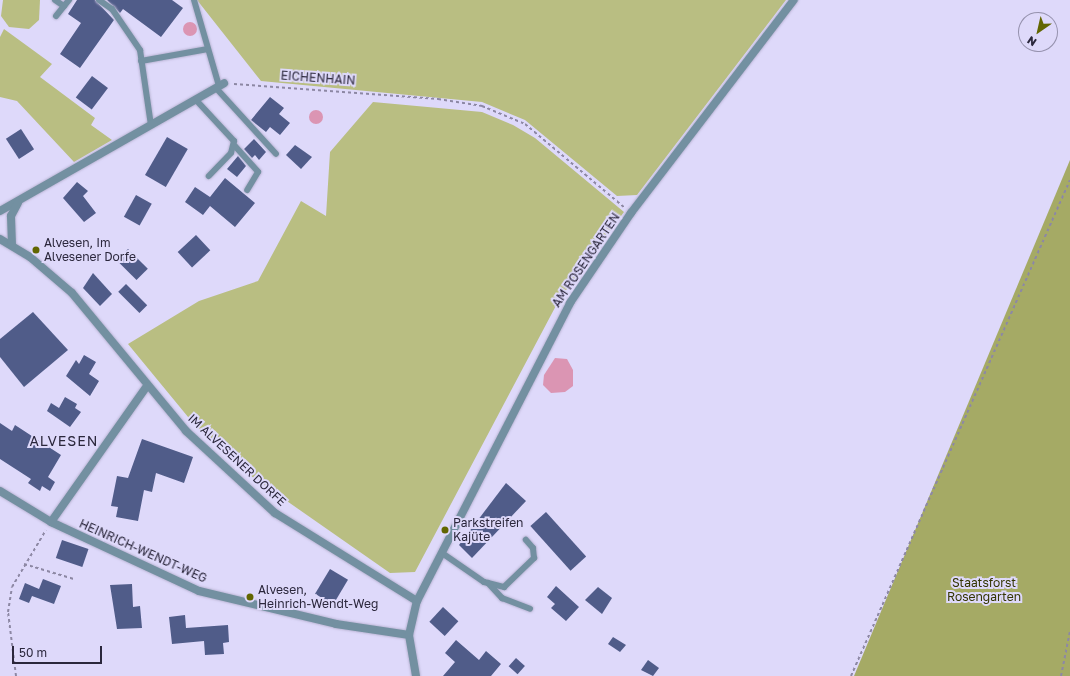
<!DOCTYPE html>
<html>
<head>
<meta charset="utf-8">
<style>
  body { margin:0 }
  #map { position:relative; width:1070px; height:676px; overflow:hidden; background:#ded9fa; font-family:"Golos Text",sans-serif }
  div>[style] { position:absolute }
  .green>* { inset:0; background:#b9be82 }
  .forest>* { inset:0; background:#a5aa65 }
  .water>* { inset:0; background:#db95b3 }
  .round { border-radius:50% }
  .building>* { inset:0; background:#505c89; transform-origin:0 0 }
  .path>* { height:2px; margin-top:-1px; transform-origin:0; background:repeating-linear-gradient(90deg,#8d88a4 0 3px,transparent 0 6px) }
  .roads { filter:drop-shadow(0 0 1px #bab5d4) drop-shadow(0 0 1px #bab5d4) }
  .service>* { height:6px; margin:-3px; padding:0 3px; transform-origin:3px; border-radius:3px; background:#7390a1 }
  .minor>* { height:8px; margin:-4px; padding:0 4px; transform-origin:4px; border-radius:4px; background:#7390a1 }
  .dots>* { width:11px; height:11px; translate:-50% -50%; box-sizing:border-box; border:2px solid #ded9fa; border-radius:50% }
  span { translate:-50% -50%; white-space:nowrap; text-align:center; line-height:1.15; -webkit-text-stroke:4px #ded9fa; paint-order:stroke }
  .street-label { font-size:12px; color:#2b273c }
  .poi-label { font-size:12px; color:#2b273c }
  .left { translate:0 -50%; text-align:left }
  .park-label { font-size:12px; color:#333500 }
  .quarter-label { font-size:14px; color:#2b273c; letter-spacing:1px }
  .north { position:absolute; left:1018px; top:12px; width:40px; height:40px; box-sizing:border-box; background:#ded9fa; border:1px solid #9692ae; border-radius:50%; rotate:214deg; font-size:11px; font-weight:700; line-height:16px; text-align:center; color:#2b273c }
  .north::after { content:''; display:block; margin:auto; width:14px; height:18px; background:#626601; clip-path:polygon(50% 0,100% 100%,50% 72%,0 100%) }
  .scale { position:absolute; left:12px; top:646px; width:90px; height:18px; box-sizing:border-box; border:2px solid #2b273c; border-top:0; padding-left:5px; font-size:12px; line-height:14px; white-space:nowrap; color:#2b273c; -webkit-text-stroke:3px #ded9fa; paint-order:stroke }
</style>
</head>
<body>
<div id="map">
  <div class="green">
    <div style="clip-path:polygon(3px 0,40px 0,39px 20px,29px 29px,9px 27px,1px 16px)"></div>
    <div style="clip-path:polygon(197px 0,786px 0,637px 195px,617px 196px,525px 120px,482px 102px,261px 81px)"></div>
    <div style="clip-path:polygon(4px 29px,52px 64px,40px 77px,95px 118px,91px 125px,112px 140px,74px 162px,17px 101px,0 97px,0 37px)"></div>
    <div style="clip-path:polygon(373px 102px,482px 112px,513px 125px,535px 138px,624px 212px,559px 300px,415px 572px,390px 573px,251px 476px,193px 423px,128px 344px,199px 301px,258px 281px,301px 201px,326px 216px,330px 152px)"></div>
  </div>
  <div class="forest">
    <div style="clip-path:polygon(1070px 160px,1070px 676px,854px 676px)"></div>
  </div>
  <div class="water">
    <div class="round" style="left:183px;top:22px;width:14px;height:14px"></div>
    <div class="round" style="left:309px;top:110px;width:14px;height:14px"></div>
    <div style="clip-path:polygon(555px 358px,567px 359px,573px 370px,573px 386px,565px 392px,551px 393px,543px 385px,544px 375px)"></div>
  </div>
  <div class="building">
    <div style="clip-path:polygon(77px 0,95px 0,114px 20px,80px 68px,60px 54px,81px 23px,68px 14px)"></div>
    <div style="clip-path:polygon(107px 0,172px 0,183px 8px,161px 37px,123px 9px,120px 13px)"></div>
    <div style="left:92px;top:76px;width:20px;height:27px;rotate:37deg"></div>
    <div style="clip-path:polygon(270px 97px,284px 108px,279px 114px,290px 123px,280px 135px,270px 127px,266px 132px,251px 120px)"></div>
    <div style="left:21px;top:129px;width:24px;height:18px;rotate:57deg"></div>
    <div style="left:167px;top:137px;width:24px;height:44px;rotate:30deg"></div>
    <div style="clip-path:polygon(254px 139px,266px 152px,259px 160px,255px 155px,252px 158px,244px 149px)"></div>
    <div style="clip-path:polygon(295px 145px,312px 157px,301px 169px,286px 155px)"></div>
    <div style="clip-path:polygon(238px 156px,246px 166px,237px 177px,227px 169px)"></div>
    <div style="clip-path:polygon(225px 178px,255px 203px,235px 227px,210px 206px,203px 215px,185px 202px,195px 187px,210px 197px)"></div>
    <div style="clip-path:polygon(77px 182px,88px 191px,83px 196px,96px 213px,84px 222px,63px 198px)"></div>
    <div style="left:136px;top:195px;width:18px;height:25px;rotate:29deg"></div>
    <div style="left:196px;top:235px;width:21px;height:25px;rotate:47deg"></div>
    <div style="left:128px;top:249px;width:28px;height:16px;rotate:45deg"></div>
    <div style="clip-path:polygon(93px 273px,112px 294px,100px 306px,83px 288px)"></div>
    <div style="left:126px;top:284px;width:30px;height:11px;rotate:45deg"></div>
    <div style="clip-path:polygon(33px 312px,68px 350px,24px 387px,0 357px,0 339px)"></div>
    <div style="clip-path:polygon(84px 355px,96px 362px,89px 374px,99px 381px,90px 396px,66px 376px,76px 360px,79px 364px)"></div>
    <div style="clip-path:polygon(65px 397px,77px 404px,75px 408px,81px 412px,70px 427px,47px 411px,51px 403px,59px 408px)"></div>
    <div style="clip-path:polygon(0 423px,12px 431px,15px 425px,61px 455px,48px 477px,55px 482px,50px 491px,42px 486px,40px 491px,28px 483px,31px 479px,0 459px)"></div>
    <div style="clip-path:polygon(142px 439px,193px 457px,184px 483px,156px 473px,152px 492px,144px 490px,138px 521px,116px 517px,118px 507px,111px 506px,117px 476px,128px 478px)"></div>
    <div style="clip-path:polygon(506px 483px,526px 501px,472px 558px,459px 545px)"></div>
    <div style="left:546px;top:512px;width:60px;height:21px;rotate:48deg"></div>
    <div style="left:62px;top:540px;width:28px;height:19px;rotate:19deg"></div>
    <div style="left:330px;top:569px;width:21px;height:29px;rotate:31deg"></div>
    <div style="clip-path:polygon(43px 579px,61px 586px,54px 604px,32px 596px,29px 603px,19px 599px,25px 583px,39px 589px)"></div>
    <div style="clip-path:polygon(132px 584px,133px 607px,140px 606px,142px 628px,117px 629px,110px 585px)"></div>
    <div style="clip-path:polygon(556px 586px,579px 607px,566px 621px,551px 608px,555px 604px,547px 597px)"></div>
    <div style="clip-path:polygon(598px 587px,612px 598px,602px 614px,585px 600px)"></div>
    <div style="left:443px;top:607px;width:21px;height:20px;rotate:43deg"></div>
    <div style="clip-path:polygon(185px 615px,186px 628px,228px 625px,229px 642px,223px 643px,224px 654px,205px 655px,204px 641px,172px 644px,169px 617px)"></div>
    <div style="clip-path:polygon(613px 637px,626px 645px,620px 652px,608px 644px)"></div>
    <div style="clip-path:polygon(456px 640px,479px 660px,486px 651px,501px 664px,491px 676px,443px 676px,455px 662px,445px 653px)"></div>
    <div style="left:516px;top:658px;width:12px;height:11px;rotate:42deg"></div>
    <div style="clip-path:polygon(648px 660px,659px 668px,653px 676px,641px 670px)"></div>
  </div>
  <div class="path">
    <div style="left:234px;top:84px;width:205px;rotate:4.2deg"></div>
    <div style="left:438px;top:99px;width:45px;rotate:9deg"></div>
    <div style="left:482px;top:106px;width:47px;rotate:22.7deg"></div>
    <div style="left:525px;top:124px;width:129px;rotate:40deg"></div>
    <div style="left:24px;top:564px;width:52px;rotate:16.7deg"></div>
    <div style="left:16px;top:676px;width:64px;rotate:-97.1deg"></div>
    <div style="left:8px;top:612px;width:25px;rotate:-81deg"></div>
    <div style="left:12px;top:587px;width:66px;rotate:-59.2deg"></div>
    <div style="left:851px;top:676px;width:542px;rotate:-66.18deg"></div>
    <div style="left:1061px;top:676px;width:46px;rotate:-78.7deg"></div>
  </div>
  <div class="roads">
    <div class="service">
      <div style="left:55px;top:0;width:11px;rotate:34deg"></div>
      <div style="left:99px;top:0;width:16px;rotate:35deg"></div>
      <div style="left:112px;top:9px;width:50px;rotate:55.7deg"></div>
      <div style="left:140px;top:50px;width:76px;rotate:81.7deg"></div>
      <div style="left:194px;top:0;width:90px;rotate:73.8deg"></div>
      <div style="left:56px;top:16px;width:21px;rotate:-51deg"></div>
      <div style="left:141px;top:61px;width:68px;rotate:-10.2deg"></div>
      <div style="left:216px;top:88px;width:89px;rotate:47.7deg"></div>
      <div style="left:196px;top:100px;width:56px;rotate:47.2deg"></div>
      <div style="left:234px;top:141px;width:12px;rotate:104deg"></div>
      <div style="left:231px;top:153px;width:32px;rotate:134deg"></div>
      <div style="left:234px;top:145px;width:36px;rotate:48deg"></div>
      <div style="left:258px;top:172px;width:21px;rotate:121deg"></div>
      <div style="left:442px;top:553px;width:51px;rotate:34.6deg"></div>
      <div style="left:484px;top:582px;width:21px;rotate:14deg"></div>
      <div style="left:504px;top:587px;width:42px;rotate:-44deg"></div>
      <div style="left:534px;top:558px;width:10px;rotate:-96deg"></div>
      <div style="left:533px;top:548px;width:11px;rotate:-131deg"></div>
      <div style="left:488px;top:583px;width:21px;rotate:47deg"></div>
      <div style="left:502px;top:598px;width:30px;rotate:21deg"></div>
    </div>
    <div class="minor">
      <div style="left:0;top:211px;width:258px;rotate:-29.7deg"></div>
      <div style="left:0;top:239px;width:35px;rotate:31deg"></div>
      <div style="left:30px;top:257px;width:55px;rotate:40.6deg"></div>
      <div style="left:72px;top:293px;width:179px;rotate:50.4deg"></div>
      <div style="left:186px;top:431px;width:121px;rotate:42.7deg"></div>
      <div style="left:275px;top:513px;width:167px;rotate:31.8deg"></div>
      <div style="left:12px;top:245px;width:29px;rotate:-92deg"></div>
      <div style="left:11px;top:216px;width:15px;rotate:-62deg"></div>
      <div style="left:0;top:491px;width:60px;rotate:31.3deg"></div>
      <div style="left:51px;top:522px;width:163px;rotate:25deg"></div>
      <div style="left:199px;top:591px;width:141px;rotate:13.5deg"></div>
      <div style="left:336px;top:624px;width:74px;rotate:8.6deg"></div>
      <div style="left:51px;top:522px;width:166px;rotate:-54.8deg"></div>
      <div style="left:416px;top:676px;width:42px;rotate:-99.7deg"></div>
      <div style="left:409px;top:635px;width:35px;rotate:-77deg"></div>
      <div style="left:417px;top:601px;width:335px;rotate:-62.8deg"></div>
      <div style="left:570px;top:303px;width:109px;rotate:-55.9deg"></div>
      <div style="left:631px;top:213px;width:268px;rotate:-52.6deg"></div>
    </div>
  </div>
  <div class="dots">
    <div style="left:36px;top:250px;background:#626601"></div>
    <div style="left:445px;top:530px;background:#626601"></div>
    <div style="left:250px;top:597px;background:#626601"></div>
  </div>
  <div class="street-label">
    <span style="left:318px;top:78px;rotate:4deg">EICHENHAIN</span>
    <span style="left:586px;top:260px;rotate:-56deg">AM ROSENGARTEN</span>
    <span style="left:237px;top:460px;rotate:43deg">IM ALVESENER DORFE</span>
    <span style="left:143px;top:551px;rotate:24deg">HEINRICH-WENDT-WEG</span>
  </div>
  <div class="poi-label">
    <span class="left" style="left:44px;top:250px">Alvesen, Im<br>Alvesener Dorfe</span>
    <span class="left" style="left:453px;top:530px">Parkstreifen<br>Kajüte</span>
    <span class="left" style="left:258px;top:597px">Alvesen,<br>Heinrich-Wendt-Weg</span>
  </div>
  <div class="park-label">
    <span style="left:984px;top:590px">Staatsforst<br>Rosengarten</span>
  </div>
  <div class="quarter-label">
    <span style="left:64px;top:441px">ALVESEN</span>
  </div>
  <div class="north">N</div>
  <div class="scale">50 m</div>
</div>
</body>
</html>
